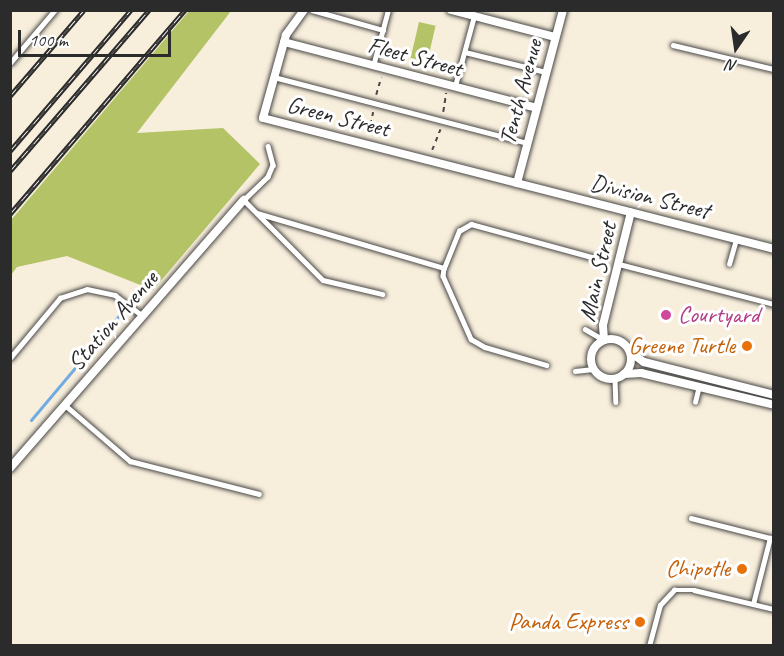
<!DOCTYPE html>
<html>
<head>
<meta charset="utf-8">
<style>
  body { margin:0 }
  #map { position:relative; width:784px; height:656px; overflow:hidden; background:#f7eedc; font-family:Caveat,sans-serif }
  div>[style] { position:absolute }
  .green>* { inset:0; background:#b4c366; transform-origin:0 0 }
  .stream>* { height:3px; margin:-1.5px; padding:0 1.5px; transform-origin:1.5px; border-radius:1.5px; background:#72abe2 }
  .path>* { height:1.5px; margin-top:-0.75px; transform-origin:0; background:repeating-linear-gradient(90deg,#4a4846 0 4.5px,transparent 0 9px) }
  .roads { filter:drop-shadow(0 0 2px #4a4846) drop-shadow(0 0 2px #4a4846) }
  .lane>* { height:4.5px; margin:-2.25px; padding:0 2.25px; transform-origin:2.25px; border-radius:2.25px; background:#fff }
  .street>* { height:8px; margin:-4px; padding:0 4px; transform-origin:4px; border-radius:4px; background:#fff }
  .street>.ring { margin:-4px; padding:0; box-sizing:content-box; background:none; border:8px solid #fff; border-radius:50% }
  .rail>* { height:5px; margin-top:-2.5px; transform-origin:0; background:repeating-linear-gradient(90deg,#fff 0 9px,#2b2b2b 0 18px); box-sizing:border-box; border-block:2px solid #2b2b2b }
  .dots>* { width:16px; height:16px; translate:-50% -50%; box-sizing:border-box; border:3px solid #fff; border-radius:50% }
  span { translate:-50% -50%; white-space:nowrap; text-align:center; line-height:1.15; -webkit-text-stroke:6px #fff; paint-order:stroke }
  .street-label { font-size:24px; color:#2b2b2b }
  .hotel-label { font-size:24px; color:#b23c85 }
  .left { translate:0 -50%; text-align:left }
  .food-label { font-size:24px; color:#c56008 }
  .right { translate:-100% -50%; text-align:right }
  .frame { position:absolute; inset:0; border:12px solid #2b2b2b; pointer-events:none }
  .north { position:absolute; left:706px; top:18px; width:60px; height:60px; -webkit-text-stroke:4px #fff; paint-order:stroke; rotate:193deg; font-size:16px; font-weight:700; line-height:24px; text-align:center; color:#2b2b2b }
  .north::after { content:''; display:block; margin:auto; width:21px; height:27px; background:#2b2b2b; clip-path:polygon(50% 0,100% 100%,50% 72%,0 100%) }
  .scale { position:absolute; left:18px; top:30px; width:153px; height:27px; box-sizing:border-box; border:3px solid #2b2b2b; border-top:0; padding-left:8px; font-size:18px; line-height:21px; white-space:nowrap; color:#2b2b2b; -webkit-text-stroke:4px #fff; paint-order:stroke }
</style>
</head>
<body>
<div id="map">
  <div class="green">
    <div style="clip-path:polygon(189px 11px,231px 11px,137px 133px,223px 128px,260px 164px,153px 290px,67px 256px,17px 267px,11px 275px,11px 220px)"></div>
    <div style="left:419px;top:22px;width:17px;height:37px;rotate:13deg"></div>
  </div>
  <div class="stream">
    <div style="left:31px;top:420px;width:141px;rotate:-49.9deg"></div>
  </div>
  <div class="path">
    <div style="left:376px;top:95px;width:18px;rotate:-74deg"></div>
    <div style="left:443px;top:112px;width:19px;rotate:-81deg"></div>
    <div style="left:369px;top:134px;width:22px;rotate:-80deg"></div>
    <div style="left:432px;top:150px;width:22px;rotate:-68deg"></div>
  </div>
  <div class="roads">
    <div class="lane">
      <div style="left:312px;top:10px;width:74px;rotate:15.7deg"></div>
      <div style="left:673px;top:45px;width:104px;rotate:13.4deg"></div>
      <div style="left:465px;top:52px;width:83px;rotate:13.9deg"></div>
      <div style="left:10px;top:63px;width:70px;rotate:-49.7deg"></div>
      <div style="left:373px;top:66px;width:58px;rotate:-75deg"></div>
      <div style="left:274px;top:77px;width:261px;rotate:14.6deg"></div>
      <div style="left:455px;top:86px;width:73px;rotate:-74.8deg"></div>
      <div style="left:268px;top:146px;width:20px;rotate:75deg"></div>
      <div style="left:273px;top:165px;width:13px;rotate:113deg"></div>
      <div style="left:268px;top:177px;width:33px;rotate:136deg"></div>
      <div style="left:244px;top:200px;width:112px;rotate:45.4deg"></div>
      <div style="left:323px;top:280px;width:61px;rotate:13.3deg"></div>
      <div style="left:257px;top:213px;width:195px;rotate:16.4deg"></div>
      <div style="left:444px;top:268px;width:8px;rotate:97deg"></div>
      <div style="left:443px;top:276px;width:69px;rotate:66deg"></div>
      <div style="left:471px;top:339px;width:16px;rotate:30deg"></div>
      <div style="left:485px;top:347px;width:64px;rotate:16.4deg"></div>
      <div style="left:619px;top:264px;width:160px;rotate:14.5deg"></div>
      <div style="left:729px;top:264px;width:26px;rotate:-74deg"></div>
      <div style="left:444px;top:268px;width:40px;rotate:-68deg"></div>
      <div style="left:459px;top:231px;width:14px;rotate:-30deg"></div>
      <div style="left:471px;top:224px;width:137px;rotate:15.3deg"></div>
      <div style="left:585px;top:329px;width:22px;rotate:30deg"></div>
      <div style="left:10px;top:358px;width:78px;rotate:-50.2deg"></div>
      <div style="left:60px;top:298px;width:28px;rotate:-18deg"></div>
      <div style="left:87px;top:289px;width:29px;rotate:12deg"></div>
      <div style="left:115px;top:295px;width:35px;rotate:37deg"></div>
      <div style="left:575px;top:371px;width:18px;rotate:-6deg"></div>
      <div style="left:615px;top:379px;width:23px;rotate:88deg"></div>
      <div style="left:695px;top:402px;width:16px;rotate:-76deg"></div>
      <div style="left:65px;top:405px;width:86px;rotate:40.7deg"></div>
      <div style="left:130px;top:461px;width:133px;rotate:14.3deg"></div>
      <div style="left:691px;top:518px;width:86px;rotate:14.2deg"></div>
      <div style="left:753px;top:604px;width:68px;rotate:-75.6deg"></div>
      <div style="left:649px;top:646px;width:42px;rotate:-75deg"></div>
      <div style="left:660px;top:605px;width:21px;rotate:-47deg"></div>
      <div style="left:674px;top:590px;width:20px"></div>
      <div style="left:694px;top:590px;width:82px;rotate:13.4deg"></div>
    </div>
    <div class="street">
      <div style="left:304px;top:10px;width:31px;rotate:126deg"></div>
      <div style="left:286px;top:35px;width:86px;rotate:105.5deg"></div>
      <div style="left:263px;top:118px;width:528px;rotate:14.38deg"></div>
      <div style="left:451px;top:10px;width:107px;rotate:14.6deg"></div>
      <div style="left:284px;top:42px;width:261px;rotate:14.6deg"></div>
      <div style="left:517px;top:183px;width:179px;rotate:-75.1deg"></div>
      <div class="ring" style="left:591px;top:339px;width:32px;height:32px"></div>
      <div style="left:604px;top:340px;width:15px;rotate:-94deg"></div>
      <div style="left:603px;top:325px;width:116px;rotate:-76.1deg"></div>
      <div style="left:630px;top:352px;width:17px;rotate:36deg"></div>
      <div style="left:644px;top:362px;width:134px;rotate:14.2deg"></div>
      <div style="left:624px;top:374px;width:17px;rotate:-3deg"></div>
      <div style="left:641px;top:373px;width:137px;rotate:13.5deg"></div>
      <div style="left:10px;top:468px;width:356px;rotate:-48.9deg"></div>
    </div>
  </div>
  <div class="rail">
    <div style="left:10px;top:96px;width:113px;rotate:-49.3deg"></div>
    <div style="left:10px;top:151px;width:186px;rotate:-49.4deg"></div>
    <div style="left:10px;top:171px;width:213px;rotate:-49.2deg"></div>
    <div style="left:10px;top:214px;width:269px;rotate:-49.4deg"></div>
  </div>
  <div class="dots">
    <div style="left:666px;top:315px;background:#d1479c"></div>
    <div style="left:747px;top:346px;background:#e8710a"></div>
    <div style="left:742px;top:569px;background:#e8710a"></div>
    <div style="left:640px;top:622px;background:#e8710a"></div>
  </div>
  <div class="street-label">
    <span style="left:415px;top:57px;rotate:15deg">Fleet Street</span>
    <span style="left:521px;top:92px;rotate:-75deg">Tenth Avenue</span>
    <span style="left:338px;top:117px;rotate:14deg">Green Street</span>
    <span style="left:650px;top:197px;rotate:14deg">Division Street</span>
    <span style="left:598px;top:272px;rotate:-77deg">Main Street</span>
    <span style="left:113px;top:321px;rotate:-49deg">Station Avenue</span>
  </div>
  <div class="hotel-label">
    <span class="left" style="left:678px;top:315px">Courtyard</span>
  </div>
  <div class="food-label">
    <span class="right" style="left:735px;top:346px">Greene Turtle</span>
    <span class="right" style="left:730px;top:569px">Chipotle</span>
    <span class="right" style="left:628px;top:622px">Panda Express</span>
  </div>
  <div class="frame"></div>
  <div class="north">N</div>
  <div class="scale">100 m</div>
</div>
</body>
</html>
